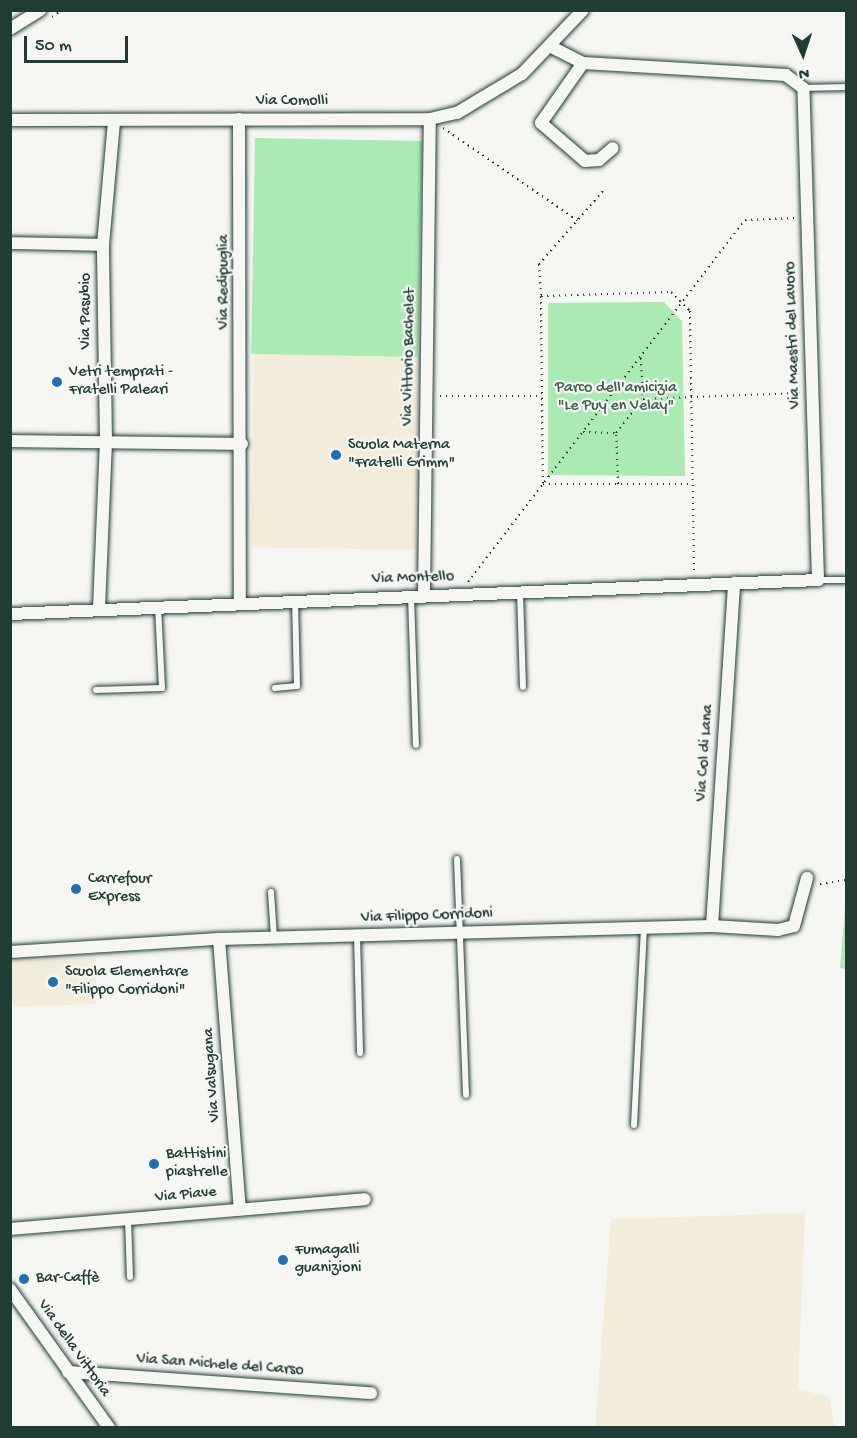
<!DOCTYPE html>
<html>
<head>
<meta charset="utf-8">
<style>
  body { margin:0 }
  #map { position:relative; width:857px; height:1438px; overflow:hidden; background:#f6f6f2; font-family:"Gochi Hand",sans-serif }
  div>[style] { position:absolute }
  .built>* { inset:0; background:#f3ecda; transform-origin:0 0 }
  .green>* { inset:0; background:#abeab2; transform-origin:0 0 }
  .path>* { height:2px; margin-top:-1px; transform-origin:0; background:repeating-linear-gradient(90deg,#1f3d34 0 1.5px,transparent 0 6px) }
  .roads { filter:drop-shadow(0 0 2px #1f3d34) drop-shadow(0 0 2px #1f3d34) }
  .lane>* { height:6px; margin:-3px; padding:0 3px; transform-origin:3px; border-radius:3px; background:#f6f6f2 }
  .street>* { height:12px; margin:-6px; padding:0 6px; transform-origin:6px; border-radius:6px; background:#f6f6f2 }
  .dots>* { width:16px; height:16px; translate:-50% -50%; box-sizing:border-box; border:3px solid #f6f6f2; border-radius:50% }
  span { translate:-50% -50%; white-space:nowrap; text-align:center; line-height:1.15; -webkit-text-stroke:4.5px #f6f6f2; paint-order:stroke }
  .street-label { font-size:16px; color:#1f3d34 }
  .poi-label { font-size:16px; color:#1f3d34 }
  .left { translate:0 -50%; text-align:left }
  .park-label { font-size:16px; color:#3b604d }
  .frame { position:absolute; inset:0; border:12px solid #1f3d34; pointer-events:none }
  .north { position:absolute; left:773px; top:24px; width:60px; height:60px; -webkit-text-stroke:4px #f6f6f2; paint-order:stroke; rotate:177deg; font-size:16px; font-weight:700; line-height:24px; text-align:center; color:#1f3d34 }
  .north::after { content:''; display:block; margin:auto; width:21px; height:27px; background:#1f3d34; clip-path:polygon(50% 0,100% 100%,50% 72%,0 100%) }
  .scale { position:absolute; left:24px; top:36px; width:104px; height:27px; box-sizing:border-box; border:3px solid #1f3d34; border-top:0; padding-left:8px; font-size:18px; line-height:21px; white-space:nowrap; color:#1f3d34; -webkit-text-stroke:4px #f6f6f2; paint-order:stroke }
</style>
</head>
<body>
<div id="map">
  <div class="built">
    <div style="left:419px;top:357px;width:193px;height:165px;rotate:91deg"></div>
    <div style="left:95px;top:958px;width:46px;height:84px;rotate:88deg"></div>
    <div style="clip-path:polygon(805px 1213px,798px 1390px,829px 1396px,835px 1427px,595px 1427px,611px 1219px)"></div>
  </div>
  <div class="green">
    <div style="left:422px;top:141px;width:216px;height:167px;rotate:91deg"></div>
    <div style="clip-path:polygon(664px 302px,682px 321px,685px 476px,548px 475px,548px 303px)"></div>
    <div style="clip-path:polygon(846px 897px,846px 969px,840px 968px)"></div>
  </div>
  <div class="path">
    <div style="left:52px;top:17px;width:12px;rotate:-35deg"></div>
    <div style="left:443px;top:128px;width:163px;rotate:34.5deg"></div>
    <div style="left:603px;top:191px;width:97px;rotate:131.2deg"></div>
    <div style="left:539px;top:264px;width:32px;rotate:86deg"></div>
    <div style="left:541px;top:296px;width:130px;rotate:-1.8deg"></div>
    <div style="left:671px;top:292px;width:27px;rotate:45deg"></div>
    <div style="left:690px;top:311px;width:262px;rotate:89.1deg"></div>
    <div style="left:541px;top:296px;width:188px;rotate:89.4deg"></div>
    <div style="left:543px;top:484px;width:150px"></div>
    <div style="left:641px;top:358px;width:41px;rotate:87.2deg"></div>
    <div style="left:643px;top:399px;width:157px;rotate:-2.2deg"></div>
    <div style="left:440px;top:396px;width:102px"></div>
    <div style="left:583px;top:432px;width:33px;rotate:2deg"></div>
    <div style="left:618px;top:484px;width:51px;rotate:-92.2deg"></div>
    <div style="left:616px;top:433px;width:42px;rotate:-51.8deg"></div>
    <div style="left:468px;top:582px;width:456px;rotate:-52.6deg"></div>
    <div style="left:745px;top:220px;width:49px;rotate:-2.3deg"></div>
    <div style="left:820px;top:884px;width:26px;rotate:-9deg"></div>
  </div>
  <div class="roads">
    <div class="lane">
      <div style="left:803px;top:88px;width:43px;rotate:-1.3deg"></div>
      <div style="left:818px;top:580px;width:28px"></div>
      <div style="left:520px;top:592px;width:95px;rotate:88.2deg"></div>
      <div style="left:411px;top:596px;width:149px;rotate:88.1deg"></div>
      <div style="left:275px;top:688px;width:22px;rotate:-5deg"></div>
      <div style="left:297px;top:686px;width:85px;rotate:-91.3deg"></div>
      <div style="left:96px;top:690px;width:66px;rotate:-1.7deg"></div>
      <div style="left:162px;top:688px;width:81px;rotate:-92.8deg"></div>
      <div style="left:457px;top:859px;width:236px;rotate:87.8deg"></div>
      <div style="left:271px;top:892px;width:45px;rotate:86.2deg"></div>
      <div style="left:357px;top:936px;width:117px;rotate:88.5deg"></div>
      <div style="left:634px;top:1125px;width:197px;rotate:-87.1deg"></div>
      <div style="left:128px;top:1218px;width:59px;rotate:88.1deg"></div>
    </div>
    <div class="street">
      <div style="left:10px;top:29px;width:36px;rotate:-32deg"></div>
      <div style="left:583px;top:63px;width:73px;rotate:125deg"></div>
      <div style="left:541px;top:123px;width:58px;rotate:40.8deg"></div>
      <div style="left:585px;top:161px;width:14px;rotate:-4deg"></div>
      <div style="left:599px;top:160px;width:18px;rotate:-41deg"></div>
      <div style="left:239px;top:119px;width:484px;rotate:89.9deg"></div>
      <div style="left:10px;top:120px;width:420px;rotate:-0.1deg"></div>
      <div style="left:430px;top:119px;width:28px;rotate:-13deg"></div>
      <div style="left:457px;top:113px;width:76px;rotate:-31deg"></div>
      <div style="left:522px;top:74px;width:88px;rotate:-46.4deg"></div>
      <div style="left:10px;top:243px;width:93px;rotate:1.2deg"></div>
      <div style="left:10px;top:441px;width:232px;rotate:0.7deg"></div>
      <div style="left:424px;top:595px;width:476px;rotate:-89.3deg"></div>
      <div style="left:99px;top:608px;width:166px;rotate:-87.6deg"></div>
      <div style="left:106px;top:442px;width:197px;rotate:-90.9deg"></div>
      <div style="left:103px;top:245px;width:123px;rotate:-84.9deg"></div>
      <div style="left:10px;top:614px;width:809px;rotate:-2.41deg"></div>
      <div style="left:818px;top:580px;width:492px;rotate:-91.7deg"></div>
      <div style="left:803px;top:88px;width:21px;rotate:-143deg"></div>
      <div style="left:786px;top:75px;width:203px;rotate:-176.6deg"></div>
      <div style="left:583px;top:63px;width:34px;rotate:-153deg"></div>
      <div style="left:712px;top:926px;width:344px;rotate:-86.3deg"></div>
      <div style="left:219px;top:939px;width:271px;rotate:85.6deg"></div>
      <div style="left:10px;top:952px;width:209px;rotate:-3.6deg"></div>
      <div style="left:219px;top:939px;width:493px;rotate:-1.5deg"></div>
      <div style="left:712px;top:926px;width:66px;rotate:3.5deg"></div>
      <div style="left:778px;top:930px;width:16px;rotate:-14deg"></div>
      <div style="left:794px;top:926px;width:50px;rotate:-74.8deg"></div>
      <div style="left:10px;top:1229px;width:356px;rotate:-4.8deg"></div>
      <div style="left:10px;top:1289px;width:171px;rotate:54.5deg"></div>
      <div style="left:68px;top:1372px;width:304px;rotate:4deg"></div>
    </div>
  </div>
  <div class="dots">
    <div style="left:57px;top:382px;background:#1f6fb2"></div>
    <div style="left:336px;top:455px;background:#1f6fb2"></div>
    <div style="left:76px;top:889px;background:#1f6fb2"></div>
    <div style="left:53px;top:982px;background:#1f6fb2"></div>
    <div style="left:154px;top:1164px;background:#1f6fb2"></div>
    <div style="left:283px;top:1260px;background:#1f6fb2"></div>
    <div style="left:24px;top:1279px;background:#1f6fb2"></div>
  </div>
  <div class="street-label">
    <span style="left:292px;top:102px">Via Comolli</span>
    <span style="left:225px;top:282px;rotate:-90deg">Via Redipuglia</span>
    <span style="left:87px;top:311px;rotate:-90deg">Via Pasubio</span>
    <span style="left:794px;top:335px;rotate:-92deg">Via Maestri del Lavoro</span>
    <span style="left:410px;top:357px;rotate:-89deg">Via Vittorio Bachelet</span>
    <span style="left:413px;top:579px;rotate:-2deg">Via Montello</span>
    <span style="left:706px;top:753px;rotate:-86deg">Via Col di Lana</span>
    <span style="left:427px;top:917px;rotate:-2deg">Via Filippo Corridoni</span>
    <span style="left:213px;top:1075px;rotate:-94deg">Via Valsugana</span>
    <span style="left:186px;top:1196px;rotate:-5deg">Via Piave</span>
    <span style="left:73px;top:1349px;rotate:55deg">Via della Vittoria</span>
    <span style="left:220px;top:1366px;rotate:4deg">Via San Michele del Carso</span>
  </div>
  <div class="poi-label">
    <span class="left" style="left:69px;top:382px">Vetri temprati -<br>Fratelli Paleari</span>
    <span class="left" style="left:348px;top:455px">Scuola Materna<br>"Fratelli Grimm"</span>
    <span class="left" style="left:88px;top:889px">Carrefour<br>Express</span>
    <span class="left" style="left:65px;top:982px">Scuola Elementare<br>"Filippo Corridoni"</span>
    <span class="left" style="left:166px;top:1164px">Battistini<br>piastrelle</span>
    <span class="left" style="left:295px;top:1260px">Fumagalli<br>guanizioni</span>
    <span class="left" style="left:36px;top:1279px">Bar-Caffè</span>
  </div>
  <div class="park-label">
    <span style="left:616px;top:398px">Parco dell'amicizia<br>"Le Puy en Velay"</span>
  </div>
  <div class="frame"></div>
  <div class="north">N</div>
  <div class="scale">50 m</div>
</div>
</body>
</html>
